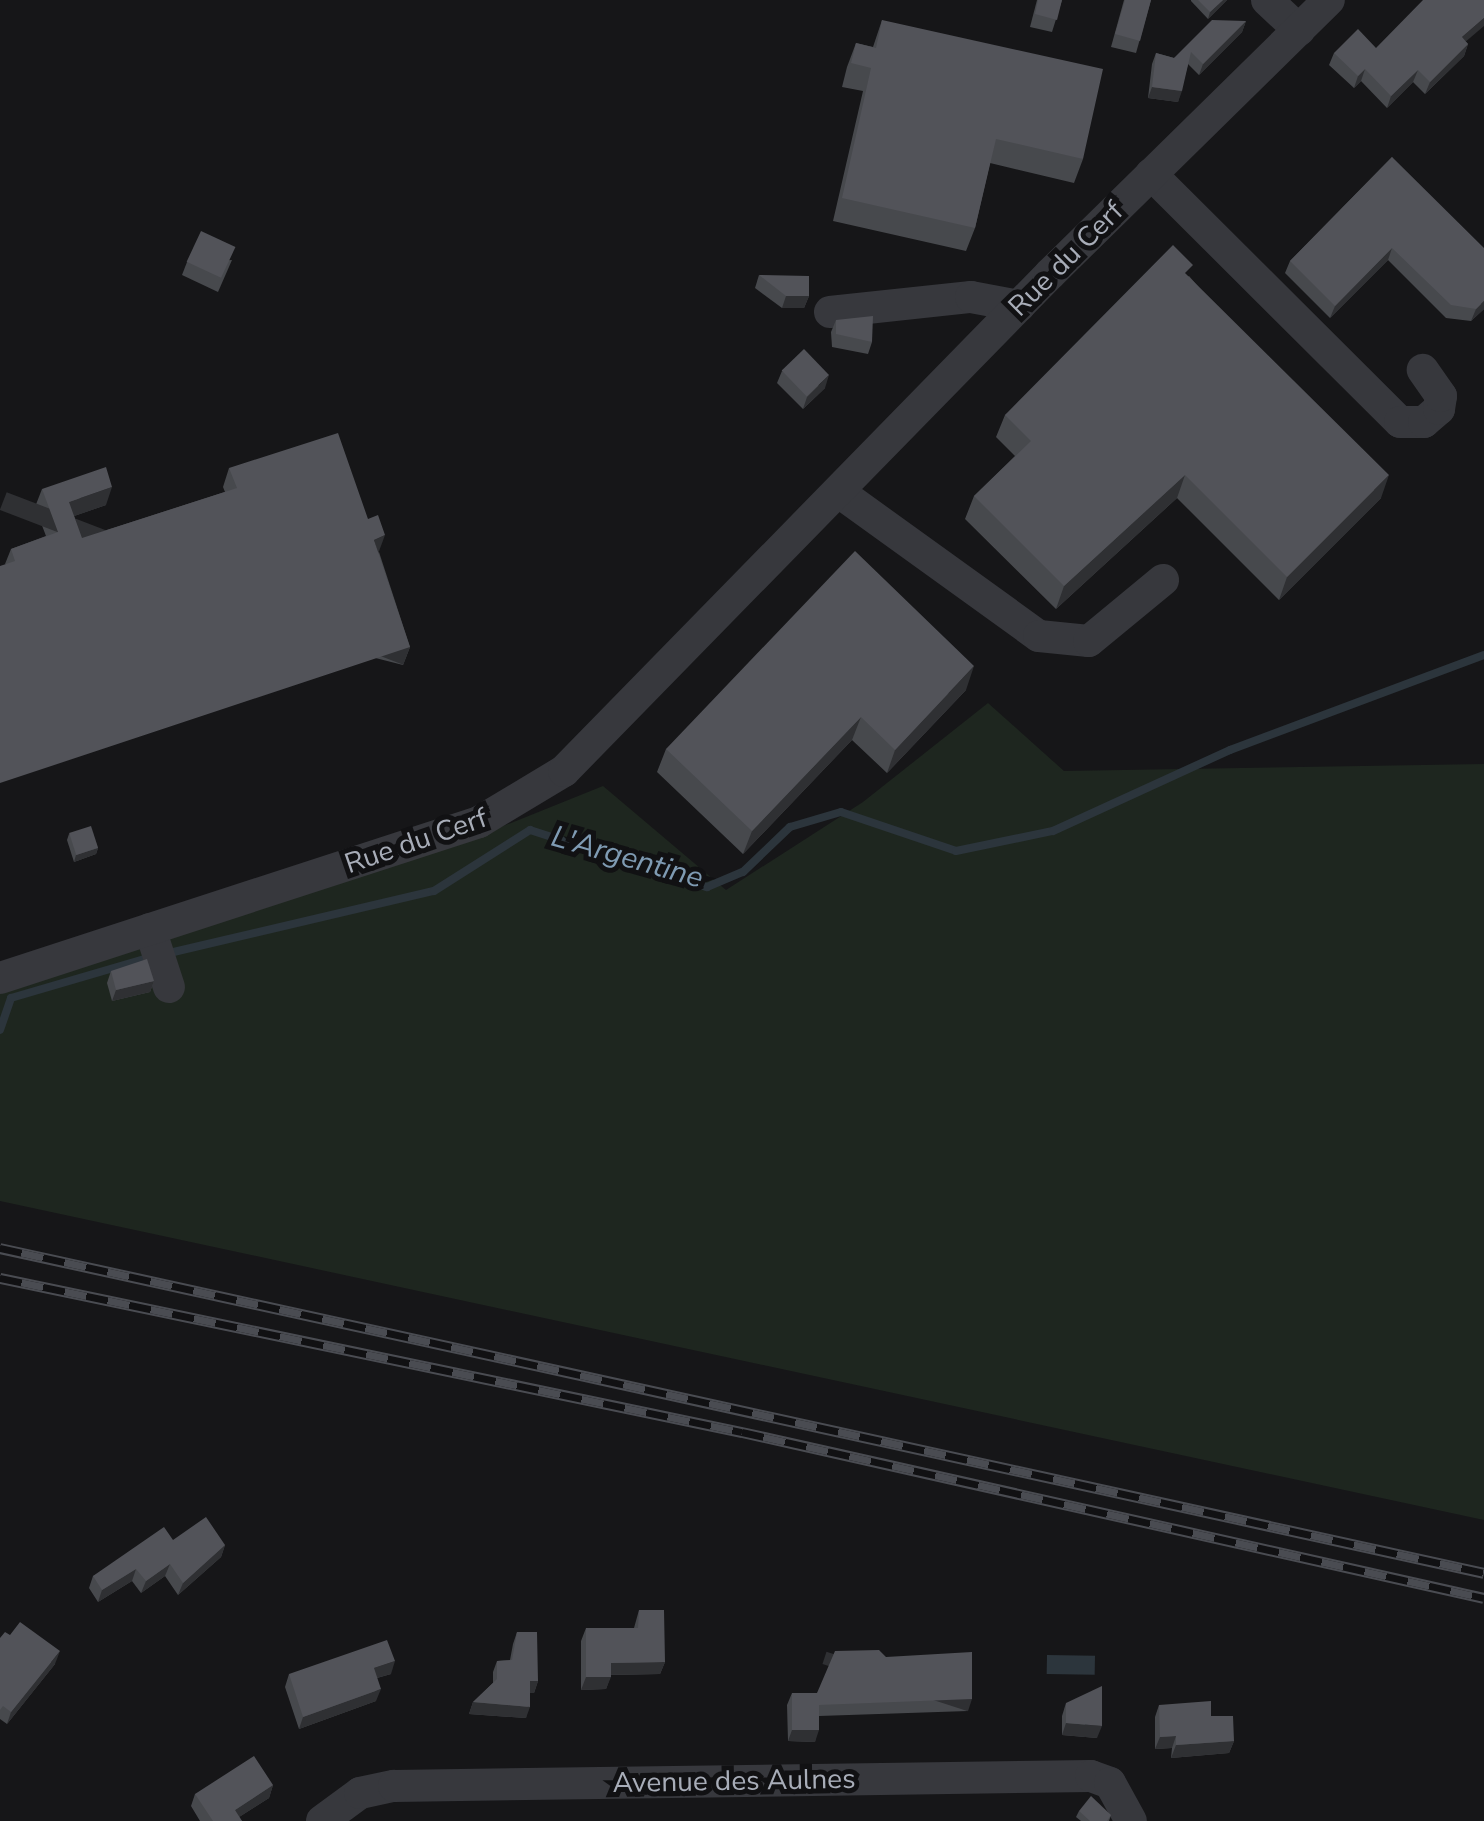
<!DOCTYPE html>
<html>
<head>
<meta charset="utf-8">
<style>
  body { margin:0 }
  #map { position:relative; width:1484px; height:1821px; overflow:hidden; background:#161618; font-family:"Nunito Sans",sans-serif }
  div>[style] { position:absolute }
  .green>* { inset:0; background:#1e261f }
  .water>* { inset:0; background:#2c353c; transform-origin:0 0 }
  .stream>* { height:8px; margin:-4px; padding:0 4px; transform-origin:4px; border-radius:4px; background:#2c353c }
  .minor>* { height:32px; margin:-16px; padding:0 16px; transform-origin:16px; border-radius:16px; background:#37383d }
  .rail>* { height:11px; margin-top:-5.5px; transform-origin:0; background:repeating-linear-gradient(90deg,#111113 0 22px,#4a4c52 0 44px); box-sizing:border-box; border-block:2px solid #4a4c52 }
  .wall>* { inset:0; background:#47494d }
  .shaded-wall>* { inset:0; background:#2f3033; transform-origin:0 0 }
  .building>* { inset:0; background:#525359; transform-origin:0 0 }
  span { translate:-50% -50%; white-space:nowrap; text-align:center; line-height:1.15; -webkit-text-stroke:10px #111113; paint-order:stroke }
  .street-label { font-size:28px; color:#a8adb8 }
  .water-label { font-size:30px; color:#7f9bb3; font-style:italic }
</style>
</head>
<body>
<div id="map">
  <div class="green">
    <div style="clip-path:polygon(988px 703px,1064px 771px,1484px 764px,1484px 1520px,0 1201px,0 987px,451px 847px,603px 786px,726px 890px,863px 802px)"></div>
  </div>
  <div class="water">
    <div style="left:1047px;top:1655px;width:48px;height:19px;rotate:1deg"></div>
  </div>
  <div class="stream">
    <div style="left:165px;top:954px;width:276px;rotate:-13.2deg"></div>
    <div style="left:434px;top:891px;width:114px;rotate:-32.4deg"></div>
    <div style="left:530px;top:830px;width:186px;rotate:17.9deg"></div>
    <div style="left:707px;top:887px;width:39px;rotate:-23deg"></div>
    <div style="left:743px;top:872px;width:65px;rotate:-43.8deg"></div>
    <div style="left:790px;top:827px;width:53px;rotate:-16.4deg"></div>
    <div style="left:841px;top:812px;width:121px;rotate:18.7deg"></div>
    <div style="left:956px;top:851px;width:99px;rotate:-11.7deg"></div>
    <div style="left:1053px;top:831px;width:195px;rotate:-24.6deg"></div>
    <div style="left:1230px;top:750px;width:271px;rotate:-20.5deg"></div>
    <div style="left:0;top:1030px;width:34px;rotate:-71deg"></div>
    <div style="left:11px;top:998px;width:146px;rotate:-16.3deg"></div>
  </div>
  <div class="minor">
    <div style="left:1267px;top:0;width:44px;rotate:43.2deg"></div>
    <div style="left:1151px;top:174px;width:351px;rotate:44.9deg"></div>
    <div style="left:1400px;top:422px;width:24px"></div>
    <div style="left:1424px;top:422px;width:20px;rotate:-41deg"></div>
    <div style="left:1439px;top:409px;width:13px;rotate:-81deg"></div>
    <div style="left:1441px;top:396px;width:32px;rotate:-125deg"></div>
    <div style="left:830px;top:312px;width:142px;rotate:-6.1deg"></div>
    <div style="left:971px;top:297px;width:49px;rotate:10.6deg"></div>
    <div style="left:839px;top:492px;width:246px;rotate:35.8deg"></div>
    <div style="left:1039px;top:636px;width:50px;rotate:5.7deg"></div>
    <div style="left:1089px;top:641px;width:96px;rotate:-39.5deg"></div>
    <div style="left:150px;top:929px;width:61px;rotate:71.9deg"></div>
    <div style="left:0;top:978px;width:504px;rotate:-18.04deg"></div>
    <div style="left:479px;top:822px;width:99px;rotate:-31deg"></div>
    <div style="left:564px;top:771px;width:695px;rotate:-45.64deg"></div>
    <div style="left:1050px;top:274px;width:391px;rotate:-44.5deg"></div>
    <div style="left:322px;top:1821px;width:47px;rotate:-36.4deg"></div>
    <div style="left:360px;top:1793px;width:35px;rotate:-12deg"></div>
    <div style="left:394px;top:1786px;width:697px;rotate:-0.82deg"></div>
    <div style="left:1091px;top:1776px;width:20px;rotate:20deg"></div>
    <div style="left:1110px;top:1783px;width:43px;rotate:61.1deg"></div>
  </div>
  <div class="rail">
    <div style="left:0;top:1248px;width:1519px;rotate:12.35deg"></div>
    <div style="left:0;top:1278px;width:758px;rotate:11.73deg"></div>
    <div style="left:742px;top:1432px;width:760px;rotate:12.61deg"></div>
  </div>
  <div class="wall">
    <div style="clip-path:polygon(1037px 0,1062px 0,1052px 32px,1030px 27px)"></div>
    <div style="clip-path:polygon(1124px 0,1151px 0,1136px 53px,1111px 47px)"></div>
    <div style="clip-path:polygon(1191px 0,1227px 0,1208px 19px,1191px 1px)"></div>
    <div style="clip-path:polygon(882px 20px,1083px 159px,1074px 183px,990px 163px,975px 228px,966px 251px,833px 221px,863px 91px,842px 87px,847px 67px,856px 43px,873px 47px)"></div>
    <div style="clip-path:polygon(1246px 21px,1242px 32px,1199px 75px,1188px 64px,1178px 102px,1148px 98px,1152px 64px,1156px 53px,1174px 58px)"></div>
    <div style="clip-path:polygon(1466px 42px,1468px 44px,1464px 56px,1425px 94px,1413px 82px,1387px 108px,1361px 81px,1354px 88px,1329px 65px,1334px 53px,1376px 48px)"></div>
    <div style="clip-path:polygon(1392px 157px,1484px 309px,1471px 321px,1446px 318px,1388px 260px,1330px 318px,1285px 273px,1290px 261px)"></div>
    <div style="clip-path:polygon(232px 260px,218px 292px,182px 275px,187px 262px)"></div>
    <div style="clip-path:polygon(759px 275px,809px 296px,804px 308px,782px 308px,755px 288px)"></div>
    <div style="clip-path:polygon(1189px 276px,1381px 498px,1279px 600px,1177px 498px,1056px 609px,965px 519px,974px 496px,1015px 456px,996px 437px,1005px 415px)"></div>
    <div style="clip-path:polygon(836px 320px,872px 342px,868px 354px,832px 347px,831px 332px)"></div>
    <div style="clip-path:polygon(782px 371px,825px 388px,803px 409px,777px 383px)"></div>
    <div style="clip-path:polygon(229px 468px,379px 552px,410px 647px,403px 665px,5px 564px,11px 549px,46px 536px,35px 507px,42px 489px,106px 505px,74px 516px,82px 538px,225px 492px,223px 487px)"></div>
    <div style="clip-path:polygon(966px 690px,887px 773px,852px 740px,743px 854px,657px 772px,666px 749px)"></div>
    <div style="clip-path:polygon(69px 834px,98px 848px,96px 854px,74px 862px,67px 840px)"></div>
    <div style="clip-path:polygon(111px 971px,154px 981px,150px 992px,112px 1001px,107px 983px)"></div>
    <div style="clip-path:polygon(173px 1540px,225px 1545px,221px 1557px,178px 1595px,165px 1576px,141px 1593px,132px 1581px,98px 1602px,89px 1588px,93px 1576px)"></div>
    <div style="clip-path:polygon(639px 1610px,665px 1662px,660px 1674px,611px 1675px,606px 1689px,581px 1690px,581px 1641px,586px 1628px,634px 1628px)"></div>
    <div style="clip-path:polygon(517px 1632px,538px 1681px,534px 1693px,530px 1693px,526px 1718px,469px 1714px,473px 1702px,493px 1683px,493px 1672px,497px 1661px,510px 1660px,513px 1644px)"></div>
    <div style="clip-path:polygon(0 1638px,55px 1664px,7px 1724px,0 1719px)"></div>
    <div style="clip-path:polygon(886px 1657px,968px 1711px,819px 1716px,815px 1742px,788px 1741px,787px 1705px,792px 1693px,817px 1693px)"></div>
    <div style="clip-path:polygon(289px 1674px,391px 1674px,377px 1678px,376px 1701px,299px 1729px,285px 1687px)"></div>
    <div style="clip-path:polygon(1066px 1703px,1097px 1738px,1062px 1735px,1062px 1716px)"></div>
    <div style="clip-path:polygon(1159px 1705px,1211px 1716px,1234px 1741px,1229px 1753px,1171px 1758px,1172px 1748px,1155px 1749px,1155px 1717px)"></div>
    <div style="clip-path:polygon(273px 1785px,269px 1798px,239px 1817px,242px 1821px,200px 1821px,191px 1806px,195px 1794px)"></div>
    <div style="clip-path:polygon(1079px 1811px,1111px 1815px,1109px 1821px,1081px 1821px,1076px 1817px)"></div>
  </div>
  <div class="shaded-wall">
    <div style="clip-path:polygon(1223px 0,1227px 0,1208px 19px,1210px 12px)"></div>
    <div style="clip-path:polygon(1484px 18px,1484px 26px,1457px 49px,1462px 37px)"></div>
    <div style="clip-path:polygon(1246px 21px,1242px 32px,1199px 75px,1203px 64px)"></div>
    <div style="clip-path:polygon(1468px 44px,1464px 56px,1425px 94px,1430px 82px)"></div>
    <div style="clip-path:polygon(1365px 69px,1361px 81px,1354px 88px,1358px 76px)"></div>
    <div style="clip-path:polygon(1418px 70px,1413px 82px,1387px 108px,1391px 96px)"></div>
    <div style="clip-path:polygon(1152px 87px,1182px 91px,1178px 102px,1148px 98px)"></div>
    <div style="clip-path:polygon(1392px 248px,1388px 260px,1330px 318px,1335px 306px)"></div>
    <div style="clip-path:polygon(786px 296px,809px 296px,804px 308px,782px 308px)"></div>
    <div style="clip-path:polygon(1484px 301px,1484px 309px,1471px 321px,1476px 309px)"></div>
    <div style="clip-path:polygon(829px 375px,825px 388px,803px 409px,807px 397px)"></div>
    <div style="clip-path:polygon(1185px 475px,1177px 498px,1056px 609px,1064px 586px)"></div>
    <div style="clip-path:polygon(1389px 475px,1381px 498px,1279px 600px,1287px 577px)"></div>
    <div style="clip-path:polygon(112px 487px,106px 505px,63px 520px,69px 502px)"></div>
    <div style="clip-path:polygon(385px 535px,378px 554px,374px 540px)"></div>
    <div style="left:410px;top:647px;width:19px;height:432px;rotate:111deg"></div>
    <div style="clip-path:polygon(974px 666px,966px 690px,887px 773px,895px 750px)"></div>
    <div style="clip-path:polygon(861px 717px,852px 740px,743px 854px,752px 831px)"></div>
    <div style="clip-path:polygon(98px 848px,96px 854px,74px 862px,76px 855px)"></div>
    <div style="clip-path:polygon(154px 981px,150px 992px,112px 1001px,116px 990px)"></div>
    <div style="clip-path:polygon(225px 1545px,221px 1557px,178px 1595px,183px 1583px)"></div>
    <div style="clip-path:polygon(170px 1564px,165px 1576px,141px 1593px,146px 1581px)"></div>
    <div style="clip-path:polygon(136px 1569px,132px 1581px,98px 1602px,102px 1590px)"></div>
    <div style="clip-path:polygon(60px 1651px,55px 1664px,7px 1724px,11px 1712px)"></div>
    <div style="clip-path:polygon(395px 1661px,391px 1674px,369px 1680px,374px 1668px)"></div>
    <div style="clip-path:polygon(665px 1662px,660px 1674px,606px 1675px,611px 1663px)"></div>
    <div style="clip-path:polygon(586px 1677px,611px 1677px,606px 1689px,581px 1690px)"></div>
    <div style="clip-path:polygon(530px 1681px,538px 1681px,534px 1693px,526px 1693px)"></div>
    <div style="clip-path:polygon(381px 1689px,376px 1701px,299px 1729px,303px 1717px)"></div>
    <div style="left:972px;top:1699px;width:13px;height:153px;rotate:108deg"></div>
    <div style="clip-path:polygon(473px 1702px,530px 1707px,526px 1718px,469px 1714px)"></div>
    <div style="clip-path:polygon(1066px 1723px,1102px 1726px,1097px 1738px,1062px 1735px)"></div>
    <div style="clip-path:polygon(792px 1730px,819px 1730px,815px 1742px,788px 1741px)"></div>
    <div style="clip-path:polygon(1176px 1736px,1172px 1748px,1155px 1749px,1160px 1737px)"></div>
    <div style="clip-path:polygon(1234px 1741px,1229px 1753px,1171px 1758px,1176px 1745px)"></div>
    <div style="clip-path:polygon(273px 1785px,269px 1798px,233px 1821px,235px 1810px)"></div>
  </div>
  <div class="building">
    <div style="clip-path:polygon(1038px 0,1062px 0,1057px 20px,1035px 14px)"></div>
    <div style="clip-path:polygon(1125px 0,1151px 0,1140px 41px,1115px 34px)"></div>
    <div style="clip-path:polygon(1198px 0,1223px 0,1210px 12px)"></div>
    <div style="clip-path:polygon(1423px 0,1484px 0,1484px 18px,1462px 37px,1468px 44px,1430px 82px,1418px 70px,1391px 96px,1365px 69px,1358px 76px,1334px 53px,1358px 29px,1376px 48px)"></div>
    <div style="clip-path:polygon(882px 20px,1103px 69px,1083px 159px,996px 139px,975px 228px,842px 198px,871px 68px,851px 63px,856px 43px,876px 48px)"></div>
    <div style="clip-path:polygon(1212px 20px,1246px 21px,1203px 64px,1191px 52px,1182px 91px,1152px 87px,1156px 53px,1174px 58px)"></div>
    <div style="clip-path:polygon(1392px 157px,1484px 248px,1484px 301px,1476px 309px,1451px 305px,1392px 248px,1335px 306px,1290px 261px)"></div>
    <div style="left:201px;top:231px;width:38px;height:34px;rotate:25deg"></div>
    <div style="clip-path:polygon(1173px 245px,1193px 265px,1185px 273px,1389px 475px,1287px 577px,1185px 475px,1064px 586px,974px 496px,1031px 441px,1005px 415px)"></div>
    <div style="clip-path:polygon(759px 275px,809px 276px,809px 296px,786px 296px)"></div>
    <div style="clip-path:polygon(873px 316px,872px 342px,836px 334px,836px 320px)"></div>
    <div style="left:804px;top:349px;width:36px;height:31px;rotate:46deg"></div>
    <div style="clip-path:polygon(338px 433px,368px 519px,378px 515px,385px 535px,374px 540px,410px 647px,0 783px,0 566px,15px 561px,11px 549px,58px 532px,42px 489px,106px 467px,112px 487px,69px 502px,82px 538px,237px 488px,229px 468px)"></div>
    <div style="clip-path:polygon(855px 551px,974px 666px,895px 750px,861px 717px,752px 831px,666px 749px)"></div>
    <div style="left:91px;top:826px;width:23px;height:23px;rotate:72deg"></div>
    <div style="clip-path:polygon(147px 959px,154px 981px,116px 990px,111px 971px)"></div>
    <div style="clip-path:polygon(206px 1517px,225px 1545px,183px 1583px,170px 1564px,146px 1581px,136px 1569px,102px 1590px,93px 1576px,164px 1527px,173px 1540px)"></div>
    <div style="clip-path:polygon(639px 1610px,664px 1610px,665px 1662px,611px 1663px,611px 1677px,586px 1677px,586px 1628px,638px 1628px)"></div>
    <div style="clip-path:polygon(20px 1622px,60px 1651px,11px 1712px,3px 1706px,0 1710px,0 1638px,5px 1632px,10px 1635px)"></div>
    <div style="clip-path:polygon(517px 1632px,537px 1632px,538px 1681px,530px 1681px,530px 1707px,473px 1702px,497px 1679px,497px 1661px,512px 1660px)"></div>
    <div style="clip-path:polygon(387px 1640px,395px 1661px,374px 1668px,381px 1689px,303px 1717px,289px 1674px)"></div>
    <div style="clip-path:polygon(879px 1650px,886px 1657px,972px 1652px,972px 1699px,819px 1705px,819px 1730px,792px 1730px,792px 1693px,817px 1693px,835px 1651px)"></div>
    <div style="clip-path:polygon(1102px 1686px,1102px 1726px,1066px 1723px,1066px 1703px)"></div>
    <div style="clip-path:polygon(1211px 1701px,1211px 1716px,1233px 1716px,1234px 1741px,1176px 1745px,1176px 1736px,1160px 1737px,1159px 1705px)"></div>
    <div style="clip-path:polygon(254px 1756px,273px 1785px,235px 1810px,242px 1821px,213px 1821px,195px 1794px)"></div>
    <div style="clip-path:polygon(1091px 1796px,1111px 1815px,1107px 1821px,1090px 1821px,1079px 1811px)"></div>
  </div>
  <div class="street-label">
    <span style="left:1066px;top:259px;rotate:-45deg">Rue du Cerf</span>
    <span style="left:416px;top:841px;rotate:-19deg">Rue du Cerf</span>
    <span style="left:734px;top:1781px;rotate:-1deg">Avenue des Aulnes</span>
  </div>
  <div class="water-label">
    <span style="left:627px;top:858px;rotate:16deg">L'Argentine</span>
  </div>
</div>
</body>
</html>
